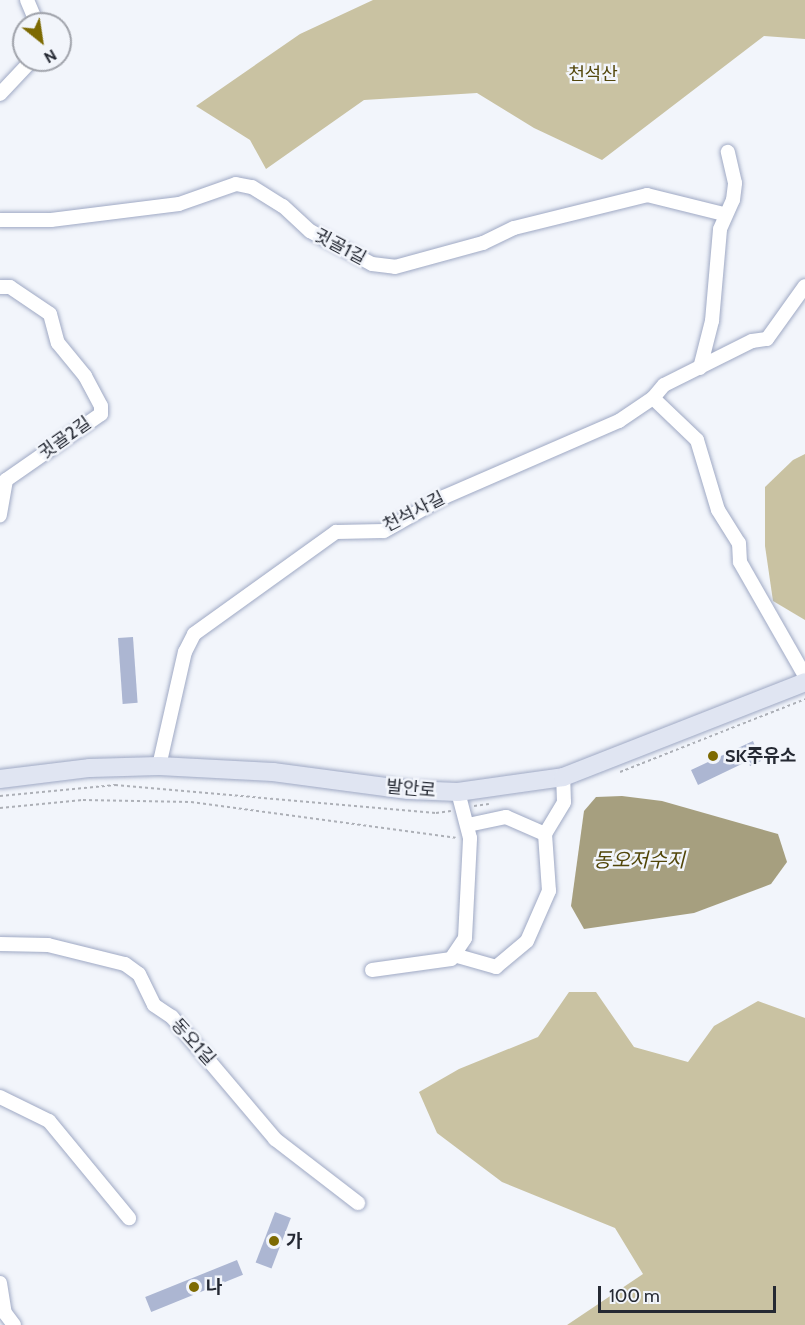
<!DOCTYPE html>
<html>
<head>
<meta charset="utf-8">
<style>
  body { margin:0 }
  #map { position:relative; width:805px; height:1325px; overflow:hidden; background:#f2f5fb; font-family:Cabin,"Noto Sans KR",sans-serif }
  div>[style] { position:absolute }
  .green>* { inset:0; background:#c9c2a2 }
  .water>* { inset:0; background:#a69f7f }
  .building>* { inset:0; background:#acb6d2; transform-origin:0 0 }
  .path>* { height:2px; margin-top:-1px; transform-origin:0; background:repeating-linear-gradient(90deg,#adb0b7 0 3px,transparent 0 6px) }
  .roads { filter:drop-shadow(0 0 2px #9fa9c4) drop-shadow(0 0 2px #9fa9c4) }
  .minor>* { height:14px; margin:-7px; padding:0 7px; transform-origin:7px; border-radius:7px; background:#fff }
  .major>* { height:18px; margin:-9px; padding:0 9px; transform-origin:9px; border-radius:9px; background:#e0e5f2 }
  .dots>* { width:16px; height:16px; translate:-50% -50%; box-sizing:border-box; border:3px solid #f2f5fb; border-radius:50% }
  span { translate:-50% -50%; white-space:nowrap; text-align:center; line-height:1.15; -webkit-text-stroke:5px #f2f5fb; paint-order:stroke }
  .park-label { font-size:18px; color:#53470c }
  .street-label { font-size:18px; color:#252933 }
  .poi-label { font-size:18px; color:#252933; font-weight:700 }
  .left { translate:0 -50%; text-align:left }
  .water-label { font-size:20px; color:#514508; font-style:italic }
  .north { position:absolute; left:12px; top:12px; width:60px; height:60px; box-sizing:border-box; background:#f2f5fb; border:2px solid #a0a3ab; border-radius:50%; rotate:150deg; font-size:16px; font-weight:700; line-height:24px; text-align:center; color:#252933 }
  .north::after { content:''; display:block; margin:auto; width:21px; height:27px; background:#7d6a02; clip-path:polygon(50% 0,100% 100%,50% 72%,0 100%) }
  .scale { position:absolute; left:598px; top:1286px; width:178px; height:27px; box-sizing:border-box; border:3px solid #252933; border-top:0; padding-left:8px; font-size:18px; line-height:21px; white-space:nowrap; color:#252933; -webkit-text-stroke:4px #f2f5fb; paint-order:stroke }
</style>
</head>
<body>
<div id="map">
  <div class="green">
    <div style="clip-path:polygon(373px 0,805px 0,805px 39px,764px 36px,602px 160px,534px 128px,477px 93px,364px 100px,266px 169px,250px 140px,196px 106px,300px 34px)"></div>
    <div style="clip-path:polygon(805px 454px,805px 620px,773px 601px,765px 546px,765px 487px,793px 460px)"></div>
    <div style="clip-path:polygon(569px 992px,596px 992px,634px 1047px,688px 1062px,714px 1026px,758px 1001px,805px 1018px,805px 1325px,567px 1325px,643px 1274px,615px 1228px,502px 1182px,437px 1133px,419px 1092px,459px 1069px,538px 1037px)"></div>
  </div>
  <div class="water">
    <div style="clip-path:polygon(622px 796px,662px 801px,778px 834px,787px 862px,771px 884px,694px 913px,584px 929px,571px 906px,584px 811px,596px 797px)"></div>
  </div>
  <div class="building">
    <div style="left:133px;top:637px;width:66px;height:15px;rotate:86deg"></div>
    <div style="clip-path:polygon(753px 741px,761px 761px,750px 766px,748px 761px,698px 785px,691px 770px)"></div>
    <div style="left:275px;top:1212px;width:17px;height:54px;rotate:21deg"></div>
    <div style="left:237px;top:1260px;width:16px;height:99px;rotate:68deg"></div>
  </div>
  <div class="path">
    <div style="left:620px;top:772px;width:199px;rotate:-21.5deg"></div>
    <div style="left:0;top:796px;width:116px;rotate:-5.5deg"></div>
    <div style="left:115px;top:785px;width:322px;rotate:5deg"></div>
    <div style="left:436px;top:813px;width:15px;rotate:-8deg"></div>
    <div style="left:474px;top:806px;width:15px;rotate:-8deg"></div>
    <div style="left:0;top:808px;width:83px;rotate:-5.5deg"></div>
    <div style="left:83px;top:800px;width:108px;rotate:1.1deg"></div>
    <div style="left:191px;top:802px;width:267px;rotate:7.7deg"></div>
  </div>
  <div class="roads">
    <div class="minor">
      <div style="left:27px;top:0;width:26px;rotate:67deg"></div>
      <div style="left:0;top:94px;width:47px;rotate:-46.7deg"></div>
      <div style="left:0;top:220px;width:51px"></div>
      <div style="left:51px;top:220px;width:129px;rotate:-7.1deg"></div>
      <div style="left:179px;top:204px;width:60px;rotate:-19.3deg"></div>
      <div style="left:236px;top:184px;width:16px;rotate:11deg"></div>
      <div style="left:252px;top:187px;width:36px;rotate:32deg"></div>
      <div style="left:283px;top:206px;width:37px;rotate:43deg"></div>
      <div style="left:310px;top:231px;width:70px;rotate:28deg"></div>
      <div style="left:372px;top:264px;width:23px;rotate:7deg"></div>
      <div style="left:395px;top:267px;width:91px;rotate:-15.3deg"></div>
      <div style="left:483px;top:243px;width:34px;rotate:-26deg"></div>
      <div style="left:514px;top:228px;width:137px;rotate:-13.9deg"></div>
      <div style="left:647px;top:195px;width:79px;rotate:13.9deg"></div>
      <div style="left:0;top:287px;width:10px"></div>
      <div style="left:10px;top:287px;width:48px;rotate:34deg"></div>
      <div style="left:50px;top:314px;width:30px;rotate:75deg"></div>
      <div style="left:58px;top:343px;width:43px;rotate:50.7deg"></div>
      <div style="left:85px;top:376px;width:34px;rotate:62deg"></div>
      <div style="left:101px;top:406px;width:8px;rotate:90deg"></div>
      <div style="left:101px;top:414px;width:116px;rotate:145.2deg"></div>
      <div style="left:6px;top:480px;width:36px;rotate:100deg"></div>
      <div style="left:700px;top:368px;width:49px;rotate:-75.7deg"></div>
      <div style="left:712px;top:321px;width:92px;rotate:-85deg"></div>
      <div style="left:720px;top:229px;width:32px;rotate:-66deg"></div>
      <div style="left:733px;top:200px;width:17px;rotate:-83deg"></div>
      <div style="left:735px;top:183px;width:32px;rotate:-103deg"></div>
      <div style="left:653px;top:398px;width:61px;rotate:43.7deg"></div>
      <div style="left:697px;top:440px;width:73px;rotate:73.3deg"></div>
      <div style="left:718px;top:510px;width:39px;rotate:58deg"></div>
      <div style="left:739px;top:543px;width:19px;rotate:87deg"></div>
      <div style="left:740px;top:562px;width:131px;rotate:60.3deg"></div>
      <div style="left:159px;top:766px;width:117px;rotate:-77.2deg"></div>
      <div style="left:185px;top:652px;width:20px;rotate:-63deg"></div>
      <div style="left:194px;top:634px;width:175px;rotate:-35.7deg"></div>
      <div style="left:336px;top:532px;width:48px;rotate:-1.2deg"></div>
      <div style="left:384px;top:531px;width:69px;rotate:-29.5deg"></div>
      <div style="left:444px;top:497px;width:191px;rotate:-23.5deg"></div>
      <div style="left:619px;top:421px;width:41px;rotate:-34.1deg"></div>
      <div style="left:653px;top:398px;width:17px;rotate:-50deg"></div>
      <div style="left:664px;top:385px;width:98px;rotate:-26.6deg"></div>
      <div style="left:752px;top:341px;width:15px;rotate:-8deg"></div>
      <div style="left:767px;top:339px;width:65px;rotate:-54.4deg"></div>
      <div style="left:468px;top:825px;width:39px;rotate:-12deg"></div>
      <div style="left:506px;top:817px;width:43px;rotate:23.6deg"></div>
      <div style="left:0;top:944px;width:48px;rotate:1.2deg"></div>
      <div style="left:48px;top:945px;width:79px;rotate:13.9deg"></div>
      <div style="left:125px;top:964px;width:17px;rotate:36deg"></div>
      <div style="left:139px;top:974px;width:34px;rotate:64deg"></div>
      <div style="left:154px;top:1005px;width:22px;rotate:34deg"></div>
      <div style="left:172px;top:1017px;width:160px;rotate:49.8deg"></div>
      <div style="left:275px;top:1139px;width:105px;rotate:37.6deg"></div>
      <div style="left:454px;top:955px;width:44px;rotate:15.9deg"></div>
      <div style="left:496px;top:967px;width:40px;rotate:-40deg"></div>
      <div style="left:527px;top:941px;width:55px;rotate:-66.3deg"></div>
      <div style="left:549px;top:891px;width:57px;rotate:-94deg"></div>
      <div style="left:545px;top:834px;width:37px;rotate:-59deg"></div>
      <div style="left:564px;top:802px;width:25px;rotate:-92deg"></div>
      <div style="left:372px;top:970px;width:80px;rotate:-7.9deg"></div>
      <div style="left:451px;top:959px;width:25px;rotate:-56deg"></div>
      <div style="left:465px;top:938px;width:100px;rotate:-87.1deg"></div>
      <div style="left:470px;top:838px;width:48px;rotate:-104.6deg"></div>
      <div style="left:0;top:1097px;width:55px;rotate:26.1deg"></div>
      <div style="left:49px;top:1121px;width:126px;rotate:50.5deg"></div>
      <div style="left:0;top:1283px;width:30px;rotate:81deg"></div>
      <div style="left:5px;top:1313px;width:15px;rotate:53deg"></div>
    </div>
    <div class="major">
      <div style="left:0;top:779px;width:91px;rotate:-7deg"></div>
      <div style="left:90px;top:768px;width:69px;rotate:-1.7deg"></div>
      <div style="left:159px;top:766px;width:114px;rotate:3deg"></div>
      <div style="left:273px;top:772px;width:136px;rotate:7.6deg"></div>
      <div style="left:408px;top:790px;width:50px;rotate:2.3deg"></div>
      <div style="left:458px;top:792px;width:106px;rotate:-8.1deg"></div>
      <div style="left:563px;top:777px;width:260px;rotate:-21.4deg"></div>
    </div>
  </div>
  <div class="dots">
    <div style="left:713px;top:756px;background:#7d6a02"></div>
    <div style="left:274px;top:1241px;background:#7d6a02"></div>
    <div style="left:194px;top:1287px;background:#7d6a02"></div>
  </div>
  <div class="park-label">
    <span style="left:593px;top:74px">천석산</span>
  </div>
  <div class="street-label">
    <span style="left:340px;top:247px;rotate:28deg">귓골1길</span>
    <span style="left:65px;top:438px;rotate:-35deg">귓골2길</span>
    <span style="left:414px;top:512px;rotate:-27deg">천석사길</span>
    <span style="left:411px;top:789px;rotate:5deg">발안로</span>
    <span style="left:193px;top:1042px;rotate:48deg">동오1길</span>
  </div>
  <div class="poi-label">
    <span class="left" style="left:725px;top:756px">SK주유소</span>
    <span class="left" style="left:286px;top:1241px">가</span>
    <span class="left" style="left:206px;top:1287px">나</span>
  </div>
  <div class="water-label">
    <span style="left:639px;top:860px">동오저수지</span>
  </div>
  <div class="north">N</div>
  <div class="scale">100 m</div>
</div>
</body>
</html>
